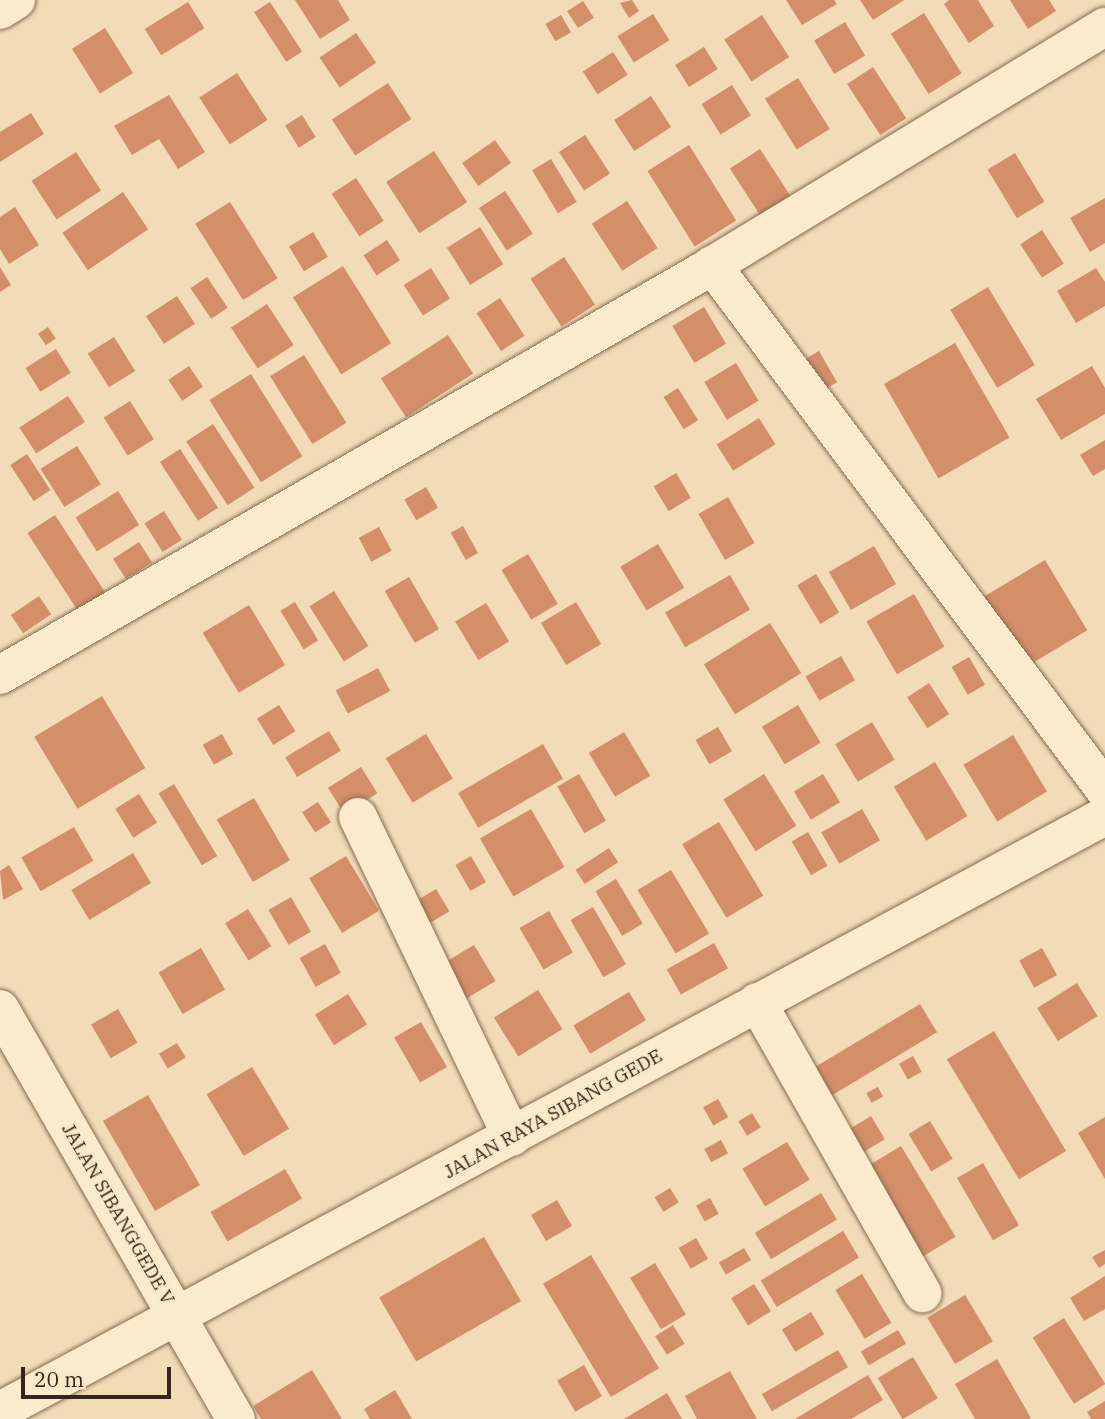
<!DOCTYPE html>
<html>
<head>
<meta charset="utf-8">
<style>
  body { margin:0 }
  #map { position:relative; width:1105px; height:1419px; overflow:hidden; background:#f2dcb8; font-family:"IBM Plex Serif",serif }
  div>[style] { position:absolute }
  .building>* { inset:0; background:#d48e6a; transform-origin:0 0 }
  .roads { filter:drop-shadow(0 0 2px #896b52) drop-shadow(0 0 2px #896b52) }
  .street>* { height:38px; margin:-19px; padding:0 19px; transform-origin:19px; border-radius:19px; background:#fceacc }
  .secondary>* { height:38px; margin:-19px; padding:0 19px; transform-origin:19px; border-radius:19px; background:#fceacc }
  span { translate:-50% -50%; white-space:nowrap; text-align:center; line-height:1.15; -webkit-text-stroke:5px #f9e7c8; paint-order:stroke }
  .street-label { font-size:19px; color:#362519 }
  .scale { position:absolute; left:21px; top:1367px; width:150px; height:32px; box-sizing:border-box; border:4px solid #362519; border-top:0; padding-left:9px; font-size:21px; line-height:24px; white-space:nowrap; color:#362519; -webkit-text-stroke:5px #f9e7c8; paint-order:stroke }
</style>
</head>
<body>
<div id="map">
  <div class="building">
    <div style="clip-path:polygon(295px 0,338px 0,350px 20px,320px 39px)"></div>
    <div style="clip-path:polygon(632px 0,639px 11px,629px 18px,620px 3px)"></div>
    <div style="clip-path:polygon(786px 0,834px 0,837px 4px,802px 25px)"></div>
    <div style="clip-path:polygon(860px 0,904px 0,873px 20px)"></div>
    <div style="clip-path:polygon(949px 0,978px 0,994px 26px,969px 43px,944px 4px)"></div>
    <div style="clip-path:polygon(1010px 0,1049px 0,1056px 11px,1028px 29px)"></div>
    <div style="left:583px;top:1px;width:20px;height:19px;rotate:57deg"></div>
    <div style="left:188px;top:2px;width:31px;height:51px;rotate:58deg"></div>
    <div style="left:270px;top:2px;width:59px;height:19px;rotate:57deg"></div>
    <div style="left:924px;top:13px;width:71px;height:39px;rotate:58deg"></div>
    <div style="left:653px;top:14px;width:31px;height:42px;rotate:58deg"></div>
    <div style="left:561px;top:15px;width:20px;height:18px;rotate:60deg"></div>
    <div style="left:762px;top:15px;width:50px;height:45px;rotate:57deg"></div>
    <div style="left:845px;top:22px;width:39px;height:36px;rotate:59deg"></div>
    <div style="left:105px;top:28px;width:53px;height:39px;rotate:58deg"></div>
    <div style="left:356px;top:33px;width:36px;height:44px;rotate:56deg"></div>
    <div style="left:704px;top:47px;width:26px;height:34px;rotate:58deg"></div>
    <div style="left:613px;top:52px;width:27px;height:36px;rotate:57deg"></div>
    <div style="left:873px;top:67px;width:61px;height:31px;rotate:57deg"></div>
    <div style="left:237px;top:73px;width:56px;height:45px;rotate:57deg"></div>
    <div style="left:798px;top:78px;width:60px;height:39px;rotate:58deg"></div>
    <div style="left:388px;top:83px;width:43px;height:67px;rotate:57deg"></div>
    <div style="left:732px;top:85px;width:36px;height:36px;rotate:58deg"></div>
    <div style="clip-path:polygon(169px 95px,205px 152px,178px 169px,159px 139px,132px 155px,114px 126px)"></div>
    <div style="left:651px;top:96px;width:37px;height:44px;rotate:57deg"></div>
    <div style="clip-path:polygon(31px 113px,44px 134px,0 162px,0 132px)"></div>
    <div style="left:302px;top:115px;width:26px;height:20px;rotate:58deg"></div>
    <div style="left:585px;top:135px;width:46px;height:31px;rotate:57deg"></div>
    <div style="left:495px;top:140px;width:28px;height:40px;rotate:55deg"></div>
    <div style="left:689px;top:145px;width:89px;height:49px;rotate:58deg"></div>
    <div style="left:760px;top:149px;width:63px;height:36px;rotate:57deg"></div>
    <div style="left:434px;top:151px;width:61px;height:57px;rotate:57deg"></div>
    <div style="left:76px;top:152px;width:46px;height:53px;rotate:57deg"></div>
    <div style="left:1015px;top:153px;width:57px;height:32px;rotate:59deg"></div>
    <div style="left:551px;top:159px;width:50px;height:22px;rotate:59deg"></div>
    <div style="left:356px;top:178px;width:51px;height:29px;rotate:57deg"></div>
    <div style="left:505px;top:191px;width:51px;height:31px;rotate:57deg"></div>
    <div style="left:123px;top:192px;width:45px;height:73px;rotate:56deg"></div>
    <div style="clip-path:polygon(1105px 198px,1105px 243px,1090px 252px,1070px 218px)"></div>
    <div style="left:627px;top:201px;width:56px;height:42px;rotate:57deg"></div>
    <div style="left:230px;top:202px;width:90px;height:41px;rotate:58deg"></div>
    <div style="clip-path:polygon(15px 207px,39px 245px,9px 264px,0 249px,0 217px)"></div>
    <div style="left:480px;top:227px;width:44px;height:39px;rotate:58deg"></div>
    <div style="left:1042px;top:230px;width:40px;height:26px;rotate:57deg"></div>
    <div style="left:313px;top:232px;width:29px;height:28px;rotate:59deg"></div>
    <div style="left:387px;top:240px;width:24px;height:28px;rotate:57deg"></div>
    <div style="left:564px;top:257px;width:57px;height:40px;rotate:57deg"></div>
    <div style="left:343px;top:266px;width:91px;height:59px;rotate:58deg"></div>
    <div style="clip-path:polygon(0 267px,11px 285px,0 292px)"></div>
    <div style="left:431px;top:268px;width:36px;height:32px;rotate:58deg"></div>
    <div style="clip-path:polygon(1096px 268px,1105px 282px,1105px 306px,1076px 323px,1057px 291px)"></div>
    <div style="left:207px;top:277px;width:37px;height:20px;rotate:56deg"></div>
    <div style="left:988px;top:287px;width:91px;height:44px;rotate:59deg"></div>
    <div style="left:177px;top:296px;width:33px;height:37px;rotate:57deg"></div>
    <div style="left:500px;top:298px;width:45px;height:28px;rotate:57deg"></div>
    <div style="left:267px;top:304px;width:49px;height:43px;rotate:57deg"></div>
    <div style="left:704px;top:307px;width:43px;height:37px;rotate:59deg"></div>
    <div style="left:48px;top:327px;width:14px;height:12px;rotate:56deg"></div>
    <div style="left:448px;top:335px;width:46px;height:80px;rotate:57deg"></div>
    <div style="left:114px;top:337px;width:40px;height:31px;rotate:58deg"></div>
    <div style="left:955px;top:343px;width:109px;height:82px;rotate:60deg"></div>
    <div style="left:56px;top:349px;width:28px;height:36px;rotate:58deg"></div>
    <div style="left:819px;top:351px;width:36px;height:17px;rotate:60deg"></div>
    <div style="left:304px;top:355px;width:80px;height:40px;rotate:58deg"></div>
    <div style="left:736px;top:363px;width:44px;height:37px;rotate:59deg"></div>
    <div style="left:189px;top:366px;width:25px;height:25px;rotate:56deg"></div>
    <div style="clip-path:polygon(1092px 366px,1105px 388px,1105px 414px,1061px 440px,1036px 399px)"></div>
    <div style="left:251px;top:374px;width:97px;height:49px;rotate:58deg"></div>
    <div style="left:678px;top:388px;width:38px;height:17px;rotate:58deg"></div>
    <div style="left:68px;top:396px;width:31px;height:58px;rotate:57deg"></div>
    <div style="left:130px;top:401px;width:45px;height:31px;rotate:58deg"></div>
    <div style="left:759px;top:418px;width:31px;height:50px;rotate:58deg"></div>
    <div style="left:213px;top:424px;width:76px;height:32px;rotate:57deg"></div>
    <div style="clip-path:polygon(1105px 440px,1105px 469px,1093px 476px,1080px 455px)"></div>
    <div style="left:77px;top:446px;width:45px;height:43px;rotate:58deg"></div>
    <div style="left:180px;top:449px;width:70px;height:24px;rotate:57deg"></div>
    <div style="left:27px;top:454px;width:43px;height:20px;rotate:57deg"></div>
    <div style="left:676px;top:473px;width:29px;height:26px;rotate:59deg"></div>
    <div style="left:426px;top:487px;width:24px;height:25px;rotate:60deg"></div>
    <div style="left:118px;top:491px;width:40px;height:50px;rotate:58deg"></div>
    <div style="left:728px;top:497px;width:53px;height:34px;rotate:60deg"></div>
    <div style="left:164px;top:511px;width:34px;height:23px;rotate:58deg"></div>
    <div style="left:55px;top:515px;width:98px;height:33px;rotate:57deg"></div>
    <div style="left:463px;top:526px;width:31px;height:14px;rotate:61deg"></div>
    <div style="left:379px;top:527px;width:27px;height:23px;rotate:62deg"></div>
    <div style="left:139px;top:542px;width:24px;height:31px;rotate:57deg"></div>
    <div style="left:658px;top:544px;width:51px;height:44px;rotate:59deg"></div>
    <div style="left:874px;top:546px;width:44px;height:52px;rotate:60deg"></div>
    <div style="left:528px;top:554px;width:58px;height:31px;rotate:59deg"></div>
    <div style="left:1045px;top:560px;width:82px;height:71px;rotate:59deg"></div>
    <div style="left:816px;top:574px;width:45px;height:22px;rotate:59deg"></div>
    <div style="left:730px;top:575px;width:40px;height:75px;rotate:60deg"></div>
    <div style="left:409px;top:577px;width:60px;height:28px;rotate:60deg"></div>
    <div style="left:334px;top:591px;width:65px;height:29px;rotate:58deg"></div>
    <div style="left:914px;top:594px;width:61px;height:55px;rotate:60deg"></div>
    <div style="left:39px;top:596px;width:22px;height:34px;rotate:56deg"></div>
    <div style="left:295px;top:602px;width:45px;height:17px;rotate:59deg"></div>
    <div style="left:576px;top:602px;width:49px;height:41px;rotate:59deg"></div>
    <div style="left:486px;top:603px;width:45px;height:36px;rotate:59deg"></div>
    <div style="left:249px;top:605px;width:70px;height:54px;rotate:59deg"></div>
    <div style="left:770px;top:623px;width:59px;height:78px;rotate:58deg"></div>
    <div style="left:841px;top:656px;width:28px;height:41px;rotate:60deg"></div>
    <div style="left:969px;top:657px;width:32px;height:20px;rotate:60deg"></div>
    <div style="left:378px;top:668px;width:26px;height:48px;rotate:62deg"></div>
    <div style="left:929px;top:683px;width:37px;height:26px;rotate:57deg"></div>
    <div style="left:102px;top:696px;width:84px;height:79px;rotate:59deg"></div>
    <div style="left:279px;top:705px;width:31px;height:26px;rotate:58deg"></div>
    <div style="left:798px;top:705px;width:44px;height:42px;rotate:59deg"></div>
    <div style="left:872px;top:722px;width:44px;height:43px;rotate:59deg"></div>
    <div style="left:718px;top:727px;width:28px;height:26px;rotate:60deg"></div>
    <div style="left:329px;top:731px;width:23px;height:51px;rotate:59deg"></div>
    <div style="left:624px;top:732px;width:51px;height:41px;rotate:59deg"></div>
    <div style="left:222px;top:734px;width:23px;height:22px;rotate:61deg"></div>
    <div style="left:426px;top:734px;width:52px;height:47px;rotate:59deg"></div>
    <div style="left:1013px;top:735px;width:66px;height:58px;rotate:59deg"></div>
    <div style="left:543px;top:744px;width:40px;height:98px;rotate:60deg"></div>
    <div style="left:935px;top:762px;width:63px;height:48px;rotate:59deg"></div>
    <div style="left:361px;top:767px;width:31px;height:39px;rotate:58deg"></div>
    <div style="left:579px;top:774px;width:54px;height:25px;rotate:60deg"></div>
    <div style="left:764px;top:774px;width:61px;height:48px;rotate:58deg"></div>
    <div style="left:823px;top:774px;width:33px;height:34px;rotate:59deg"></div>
    <div style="left:174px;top:784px;width:84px;height:18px;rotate:59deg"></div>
    <div style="left:139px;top:794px;width:34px;height:28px;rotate:58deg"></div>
    <div style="left:254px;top:798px;width:72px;height:43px;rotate:60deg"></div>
    <div style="left:318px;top:802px;width:24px;height:19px;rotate:57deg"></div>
    <div style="left:531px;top:809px;width:67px;height:59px;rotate:60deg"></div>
    <div style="left:862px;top:809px;width:36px;height:47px;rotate:60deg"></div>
    <div style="left:719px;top:822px;width:86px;height:43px;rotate:59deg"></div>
    <div style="left:74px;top:827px;width:39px;height:61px;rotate:60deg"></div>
    <div style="left:808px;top:832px;width:39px;height:19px;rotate:60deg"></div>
    <div style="left:609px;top:848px;width:17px;height:40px;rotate:57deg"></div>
    <div style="left:133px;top:853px;width:35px;height:72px;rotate:59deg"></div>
    <div style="left:346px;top:856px;width:64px;height:43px;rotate:59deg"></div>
    <div style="left:471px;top:856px;width:30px;height:18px;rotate:60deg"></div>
    <div style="clip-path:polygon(9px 865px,23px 889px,3px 900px,0 871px)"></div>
    <div style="left:671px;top:870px;width:74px;height:39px;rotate:59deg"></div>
    <div style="left:616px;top:879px;width:52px;height:24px;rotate:59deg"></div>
    <div style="left:436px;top:889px;width:26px;height:23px;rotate:59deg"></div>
    <div style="left:291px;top:897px;width:40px;height:26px;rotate:60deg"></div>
    <div style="left:593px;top:907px;width:66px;height:26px;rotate:60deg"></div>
    <div style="left:248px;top:909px;width:44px;height:27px;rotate:58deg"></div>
    <div style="left:549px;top:911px;width:48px;height:34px;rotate:60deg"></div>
    <div style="left:714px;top:943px;width:29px;height:54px;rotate:61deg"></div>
    <div style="left:325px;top:944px;width:33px;height:29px;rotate:61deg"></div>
    <div style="left:474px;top:945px;width:42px;height:38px;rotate:59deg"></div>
    <div style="left:201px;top:948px;width:48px;height:49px;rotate:60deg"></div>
    <div style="left:1042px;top:948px;width:31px;height:26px;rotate:61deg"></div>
    <div style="left:1077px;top:983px;width:39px;height:47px;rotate:58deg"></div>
    <div style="left:538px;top:990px;width:46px;height:52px;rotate:58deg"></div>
    <div style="left:629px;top:992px;width:33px;height:65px;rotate:59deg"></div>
    <div style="left:348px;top:994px;width:36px;height:39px;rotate:58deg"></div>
    <div style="left:920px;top:1004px;width:33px;height:135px;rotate:59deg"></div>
    <div style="left:118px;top:1009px;width:39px;height:31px;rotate:60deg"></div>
    <div style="left:421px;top:1022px;width:52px;height:31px;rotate:60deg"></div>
    <div style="left:994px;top:1031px;width:140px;height:55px;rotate:59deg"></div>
    <div style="left:177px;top:1043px;width:17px;height:21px;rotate:59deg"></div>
    <div style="left:913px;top:1056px;width:18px;height:16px;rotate:61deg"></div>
    <div style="left:252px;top:1067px;width:72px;height:53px;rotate:59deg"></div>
    <div style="left:878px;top:1087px;width:11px;height:13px;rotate:63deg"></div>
    <div style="left:148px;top:1095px;width:104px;height:52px;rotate:60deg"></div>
    <div style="left:718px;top:1099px;width:21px;height:17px;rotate:61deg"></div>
    <div style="left:752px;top:1113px;width:17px;height:16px;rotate:59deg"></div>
    <div style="left:871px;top:1116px;width:27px;height:31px;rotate:59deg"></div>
    <div style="clip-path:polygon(1105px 1117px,1105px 1179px,1078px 1133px)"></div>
    <div style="left:930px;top:1121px;width:44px;height:25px;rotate:59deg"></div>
    <div style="left:721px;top:1140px;width:15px;height:19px;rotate:62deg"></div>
    <div style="left:787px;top:1142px;width:44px;height:52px;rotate:59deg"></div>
    <div style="left:901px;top:1146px;width:106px;height:48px;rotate:59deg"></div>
    <div style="left:983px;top:1163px;width:72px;height:30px;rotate:60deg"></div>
    <div style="left:285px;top:1169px;width:34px;height:86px;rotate:60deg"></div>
    <div style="left:670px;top:1188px;width:17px;height:18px;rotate:59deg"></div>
    <div style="left:821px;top:1193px;width:31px;height:77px;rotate:59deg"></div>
    <div style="left:710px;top:1198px;width:18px;height:16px;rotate:61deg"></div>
    <div style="left:557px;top:1200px;width:30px;height:30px;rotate:60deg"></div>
    <div style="left:843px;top:1231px;width:31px;height:96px;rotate:59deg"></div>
    <div style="left:484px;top:1237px;width:74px;height:121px;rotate:60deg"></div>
    <div style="left:696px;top:1238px;width:24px;height:20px;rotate:60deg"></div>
    <div style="left:744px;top:1248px;width:14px;height:29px;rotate:60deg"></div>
    <div style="clip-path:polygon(1105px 1250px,1105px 1264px,1099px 1268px,1092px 1257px)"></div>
    <div style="left:591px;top:1255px;width:132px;height:56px;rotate:59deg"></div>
    <div style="left:655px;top:1263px;width:60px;height:29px;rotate:59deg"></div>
    <div style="left:862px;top:1274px;width:57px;height:31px;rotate:59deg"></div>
    <div style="clip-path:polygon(1105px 1276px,1105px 1309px,1084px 1321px,1070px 1298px)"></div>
    <div style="left:754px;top:1284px;width:32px;height:27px;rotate:58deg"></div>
    <div style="left:965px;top:1295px;width:54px;height:44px;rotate:59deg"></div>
    <div style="left:811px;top:1312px;width:26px;height:34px;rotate:59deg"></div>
    <div style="left:1064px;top:1318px;width:78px;height:37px;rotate:58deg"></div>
    <div style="left:673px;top:1325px;width:22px;height:21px;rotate:58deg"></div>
    <div style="left:898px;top:1330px;width:16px;height:43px;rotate:60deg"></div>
    <div style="left:838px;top:1350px;width:20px;height:88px;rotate:60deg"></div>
    <div style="left:913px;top:1357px;width:48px;height:41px;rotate:59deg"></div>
    <div style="clip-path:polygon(997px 1359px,1031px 1418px,1029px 1419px,975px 1419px,955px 1384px)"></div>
    <div style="left:584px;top:1365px;width:36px;height:31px;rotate:60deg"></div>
    <div style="clip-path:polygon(312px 1370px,342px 1419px,261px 1419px,253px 1406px)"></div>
    <div style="clip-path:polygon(730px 1371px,757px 1419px,697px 1419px,685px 1396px)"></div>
    <div style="clip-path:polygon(868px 1375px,883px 1400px,851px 1419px,795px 1419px)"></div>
    <div style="clip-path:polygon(395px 1390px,412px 1419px,370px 1419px,364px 1409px)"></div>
    <div style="clip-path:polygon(667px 1393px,682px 1419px,624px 1419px)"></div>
    <div style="clip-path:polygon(1105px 1401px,1105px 1419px,1091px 1419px,1087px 1412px)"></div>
  </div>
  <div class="roads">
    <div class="street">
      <div style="left:0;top:10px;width:19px;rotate:-32deg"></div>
      <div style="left:712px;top:265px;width:656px;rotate:53.18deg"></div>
      <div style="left:0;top:675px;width:807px;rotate:-29.87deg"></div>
      <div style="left:700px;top:273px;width:474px;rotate:-31.3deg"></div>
      <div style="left:358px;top:817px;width:355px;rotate:64.3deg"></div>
      <div style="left:757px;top:1002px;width:335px;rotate:60.4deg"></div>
      <div style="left:0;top:1009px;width:473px;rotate:60.1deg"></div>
    </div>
    <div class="secondary">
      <div style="left:0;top:1411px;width:1255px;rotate:-28.3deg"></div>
    </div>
  </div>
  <div class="street-label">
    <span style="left:553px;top:1114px;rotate:-29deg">JALAN RAYA SIBANG GEDE</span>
    <span style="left:118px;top:1214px;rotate:60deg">JALAN SIBANGGEDE V</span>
  </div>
  <div class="scale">20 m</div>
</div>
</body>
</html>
